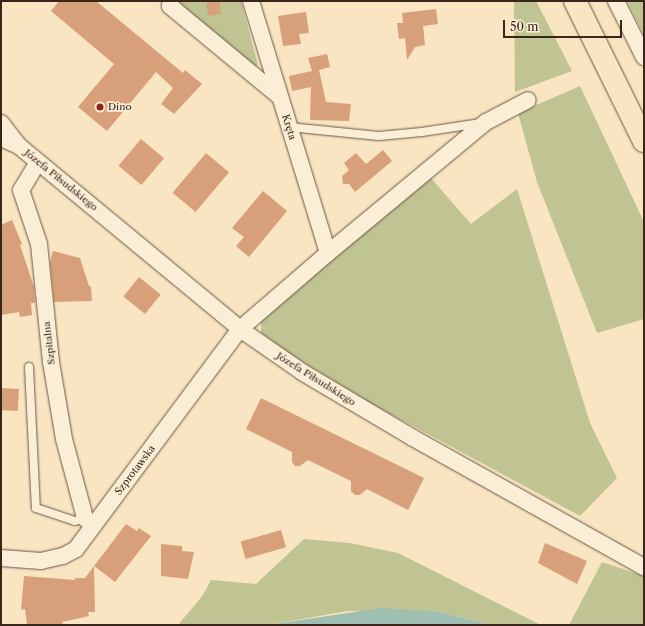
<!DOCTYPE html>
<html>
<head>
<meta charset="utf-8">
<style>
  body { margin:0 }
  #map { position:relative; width:645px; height:626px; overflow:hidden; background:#f9e5c1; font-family:"Libre Caslon Text",serif }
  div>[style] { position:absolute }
  .green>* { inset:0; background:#bfc492 }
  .water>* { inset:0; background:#9ebfb2 }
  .building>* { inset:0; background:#d7a07a; transform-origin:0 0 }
  .roads { filter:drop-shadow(0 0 1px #695644) drop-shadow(0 0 1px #695644) }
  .lane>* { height:8px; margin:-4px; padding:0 4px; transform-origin:4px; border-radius:4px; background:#fbeed7 }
  .street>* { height:16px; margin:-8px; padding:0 8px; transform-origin:8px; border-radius:8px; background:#fbeed7 }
  .primary>* { height:22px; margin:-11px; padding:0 11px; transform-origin:11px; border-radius:11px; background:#f9e5c1 }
  .dots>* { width:11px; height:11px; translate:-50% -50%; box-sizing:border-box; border:2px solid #fbeed7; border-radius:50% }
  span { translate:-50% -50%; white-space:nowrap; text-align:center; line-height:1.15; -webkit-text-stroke:3.5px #fbeed7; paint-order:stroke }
  .poi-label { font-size:10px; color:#39261b }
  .left { translate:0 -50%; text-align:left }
  .street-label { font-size:10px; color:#39261b }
  .frame { position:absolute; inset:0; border:2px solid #39261b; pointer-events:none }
  .scale { position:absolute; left:503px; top:20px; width:119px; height:18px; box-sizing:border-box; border:2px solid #39261b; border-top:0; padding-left:5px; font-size:12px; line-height:14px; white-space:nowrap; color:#39261b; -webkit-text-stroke:3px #fbeed7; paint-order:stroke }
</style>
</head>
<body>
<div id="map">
  <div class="green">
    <div style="clip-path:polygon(181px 1px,241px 1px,258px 65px,253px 67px,180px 5px)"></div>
    <div style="clip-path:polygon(514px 1px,536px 1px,572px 71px,515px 92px)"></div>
    <div style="clip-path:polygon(627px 1px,644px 1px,644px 37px,642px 31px)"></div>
    <div style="clip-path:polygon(580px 86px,644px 222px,644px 319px,597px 333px,537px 182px,518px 113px)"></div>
    <div style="clip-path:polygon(430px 177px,471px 224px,517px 189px,590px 423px,617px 478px,580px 516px,370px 403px,296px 358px,261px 333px,261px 322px,290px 295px)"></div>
    <div style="clip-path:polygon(304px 539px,350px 543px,398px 553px,541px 625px,491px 625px,440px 612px,348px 611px,267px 625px,178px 625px,203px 595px,211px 580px,256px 584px)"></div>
    <div style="clip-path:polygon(602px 562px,644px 576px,644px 625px,569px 625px)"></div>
  </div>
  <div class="water">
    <div style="clip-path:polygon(381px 608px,440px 612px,491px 625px,267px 625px)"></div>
  </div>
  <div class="building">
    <div style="clip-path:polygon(59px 1px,96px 1px,183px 73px,185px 70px,202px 84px,174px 114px,161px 104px,173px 88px,156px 72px,107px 131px,78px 107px,114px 64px,51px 11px)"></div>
    <div style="left:219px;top:1px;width:13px;height:13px;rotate:81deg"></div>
    <div style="clip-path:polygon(436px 9px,438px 24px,423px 26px,425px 45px,415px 47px,407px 60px,405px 38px,399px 39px,397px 23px,403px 23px,402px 13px)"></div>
    <div style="clip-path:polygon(306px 12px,309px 33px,299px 34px,301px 44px,283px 46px,278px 16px)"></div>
    <div style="clip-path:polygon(327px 54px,330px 67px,319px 70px,326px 102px,351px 104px,349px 121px,310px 120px,311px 87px,292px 91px,289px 76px,312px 71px,308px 58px)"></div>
    <div style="left:141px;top:139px;width:30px;height:35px;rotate:40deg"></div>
    <div style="clip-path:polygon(383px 150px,392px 161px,355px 192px,349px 184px,343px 184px,342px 176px,349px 170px,344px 163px,356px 153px,366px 164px)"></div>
    <div style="left:206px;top:153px;width:30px;height:52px;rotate:40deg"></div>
    <div style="clip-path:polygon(263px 191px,287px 211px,249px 257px,236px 246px,244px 237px,232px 228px)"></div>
    <div style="clip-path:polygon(12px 220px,22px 244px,20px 245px,34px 287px,35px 303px,31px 303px,32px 315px,20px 317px,19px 312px,1px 315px,1px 225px)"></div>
    <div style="clip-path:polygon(53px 251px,80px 258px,89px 286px,91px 287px,92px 301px,54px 302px,50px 262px)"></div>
    <div style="left:139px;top:277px;width:28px;height:25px;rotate:39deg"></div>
    <div style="left:1px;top:388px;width:18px;height:22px;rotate:3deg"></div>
    <div style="clip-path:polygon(261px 398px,424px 478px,408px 510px,367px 489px,360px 495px,355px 495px,351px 491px,351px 481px,308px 460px,300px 466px,295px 466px,292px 462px,292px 452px,246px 429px)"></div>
    <div style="clip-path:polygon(126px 524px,137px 531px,139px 528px,151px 536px,115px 582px,94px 566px,95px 612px,88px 612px,89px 616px,62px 622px,63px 625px,27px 625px,25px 609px,21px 610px,24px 576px,75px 580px,75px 578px,85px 578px)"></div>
    <div style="left:281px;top:530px;width:18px;height:42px;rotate:74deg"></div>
    <div style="clip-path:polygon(545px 543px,587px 561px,577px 584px,538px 563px)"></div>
    <div style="clip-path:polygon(161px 544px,182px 546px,182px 551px,194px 552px,188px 579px,161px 576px)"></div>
  </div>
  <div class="roads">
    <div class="lane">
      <div style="left:289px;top:127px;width:90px;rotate:5.7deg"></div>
      <div style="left:379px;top:136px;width:43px;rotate:-5.3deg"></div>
      <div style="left:422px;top:132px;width:60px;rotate:-8.7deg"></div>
      <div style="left:29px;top:367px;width:141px;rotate:87.2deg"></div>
      <div style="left:36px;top:508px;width:41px;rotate:18.4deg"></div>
      <div style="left:75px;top:521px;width:10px;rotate:-17deg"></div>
    </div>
    <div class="street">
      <div style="left:171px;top:1px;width:5px;rotate:101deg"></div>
      <div style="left:170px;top:6px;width:143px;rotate:39.6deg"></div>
      <div style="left:616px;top:1px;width:63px;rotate:63.4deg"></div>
      <div style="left:1px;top:123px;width:29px;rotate:52deg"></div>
      <div style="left:1px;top:138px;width:20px;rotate:24deg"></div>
      <div style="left:19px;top:146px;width:287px;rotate:39.6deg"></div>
      <div style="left:240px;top:329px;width:75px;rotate:34.7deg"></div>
      <div style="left:302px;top:372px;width:129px;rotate:30.7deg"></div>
      <div style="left:413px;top:438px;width:265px;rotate:29.2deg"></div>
      <div style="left:38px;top:162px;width:33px;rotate:121deg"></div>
      <div style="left:21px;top:190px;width:57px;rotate:71.6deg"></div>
      <div style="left:39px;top:244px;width:119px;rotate:84.2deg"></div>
      <div style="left:51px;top:362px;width:78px;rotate:80.4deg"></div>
      <div style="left:64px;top:439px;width:82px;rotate:75.1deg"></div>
      <div style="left:85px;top:518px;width:11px;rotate:45deg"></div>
      <div style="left:328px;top:253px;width:205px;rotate:-39.7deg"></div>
      <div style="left:486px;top:122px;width:47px;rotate:-27.6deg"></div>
      <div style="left:1px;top:558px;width:40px;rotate:4.3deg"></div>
      <div style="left:41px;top:561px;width:23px;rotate:-13deg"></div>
      <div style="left:63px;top:556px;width:15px;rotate:-28deg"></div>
      <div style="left:76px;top:549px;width:274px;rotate:-53.3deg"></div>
      <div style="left:240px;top:329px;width:116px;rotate:-40.8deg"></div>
      <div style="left:328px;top:253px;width:264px;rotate:-107deg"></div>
    </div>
    <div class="primary">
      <div style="left:575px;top:1px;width:156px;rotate:63.8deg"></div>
    </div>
  </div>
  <div class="dots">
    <div style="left:100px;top:107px;background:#8f2418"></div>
  </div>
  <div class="poi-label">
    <span class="left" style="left:108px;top:107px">Dino</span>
  </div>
  <div class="street-label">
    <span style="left:289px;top:127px;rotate:73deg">Kręta</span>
    <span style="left:61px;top:180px;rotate:39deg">Józefa Piłsudskiego</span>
    <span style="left:49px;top:343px;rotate:-97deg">Szpitalna</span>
    <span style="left:316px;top:379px;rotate:32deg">Józefa Piłsudskiego</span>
    <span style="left:135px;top:470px;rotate:-53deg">Szprotawska</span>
  </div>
  <div class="frame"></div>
  <div class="scale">50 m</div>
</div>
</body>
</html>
